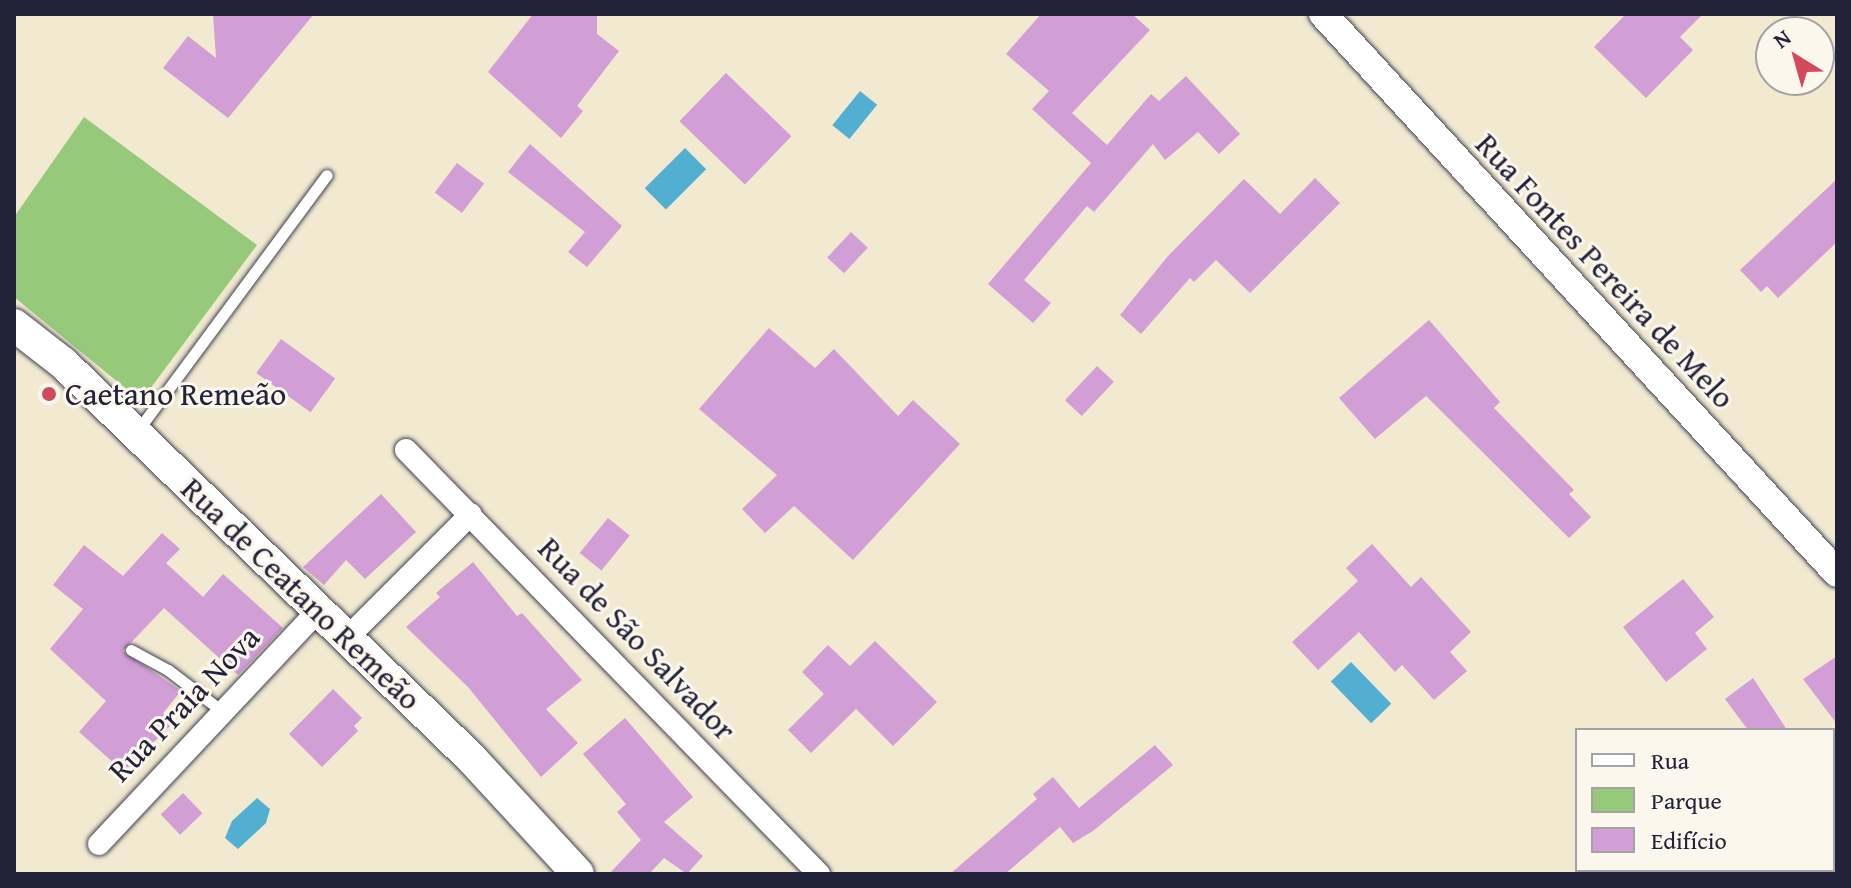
<!DOCTYPE html>
<html>
<head>
<meta charset="utf-8">
<style>
  body { margin:0 }
  #map { position:relative; width:1851px; height:888px; overflow:hidden; background:#f1ead1; font-family:"Gentium Book Plus",serif }
  div>[style] { position:absolute }
  .green>* { inset:0; background:#96c979 }
  .water>* { inset:0; background:#53afd1; transform-origin:0 0 }
  .building>* { inset:0; background:#d29ed6; transform-origin:0 0 }
  .roads { filter:drop-shadow(0 0 2px #414052) drop-shadow(0 0 2px #414052) }
  .service>* { height:11px; margin:-5.5px; padding:0 5.5px; transform-origin:5.5px; border-radius:5.5px; background:#fff }
  .minor>* { height:22px; margin:-11px; padding:0 11px; transform-origin:11px; border-radius:11px; background:#fff }
  .tertiary>* { height:28px; margin:-14px; padding:0 14px; transform-origin:14px; border-radius:14px; background:#fff }
  .secondary>* { height:32px; margin:-16px; padding:0 16px; transform-origin:16px; border-radius:16px; background:#fff }
  .dots>* { width:22px; height:22px; translate:-50% -50%; box-sizing:border-box; border:4px solid #fbf7ec; border-radius:50% }
  span { translate:-50% -50%; white-space:nowrap; text-align:center; line-height:1.15; -webkit-text-stroke:6px #fbf7ec; paint-order:stroke }
  .street-label { font-size:32px; color:#22223b }
  .poi-label { font-size:32px; color:#22223b }
  .left { translate:0 -50%; text-align:left }
  .frame { position:absolute; inset:0; border:16px solid #22223b; pointer-events:none }
  .legend { position:absolute; left:1575px; top:728px; width:260px; height:144px; box-sizing:border-box; background:#fbf7ec; border:2px solid #a4a2a5; margin:0; padding:10px 14px; list-style:none; font-size:24px; color:#22223b }
  .legend li { display:flex; align-items:center; gap:16px; height:40px }
  .legend b { width:40px; border:2px solid #a4a2a5 }
  .north { position:absolute; left:1755px; top:16px; width:80px; height:80px; box-sizing:border-box; background:#fbf7ec; border:2px solid #a4a2a5; border-radius:50%; rotate:323deg; font-size:22px; font-weight:700; line-height:32px; text-align:center; color:#22223b }
  .north::after { content:''; display:block; margin:auto; width:28px; height:36px; background:#d1495b; clip-path:polygon(50% 0,100% 100%,50% 72%,0 100%) }
</style>
</head>
<body>
<div id="map">
  <div class="green">
    <div style="clip-path:polygon(84px 117px,257px 245px,141px 401px,14px 297px,14px 217px)"></div>
  </div>
  <div class="water">
    <div style="left:860px;top:91px;width:22px;height:44px;rotate:39deg"></div>
    <div style="left:685px;top:148px;width:30px;height:57px;rotate:45deg"></div>
    <div style="left:1351px;top:662px;width:58px;height:28px;rotate:46deg"></div>
    <div style="clip-path:polygon(257px 798px,270px 809px,266px 823px,238px 849px,225px 838px,232px 821px)"></div>
  </div>
  <div class="building">
    <div style="clip-path:polygon(213px 14px,314px 14px,228px 118px,163px 68px,188px 36px,216px 58px)"></div>
    <div style="clip-path:polygon(533px 14px,597px 14px,597px 34px,619px 51px,577px 106px,583px 111px,561px 138px,488px 72px)"></div>
    <div style="clip-path:polygon(1041px 14px,1132px 14px,1150px 30px,1072px 113px,1107px 145px,1151px 94px,1159px 101px,1186px 76px,1240px 134px,1219px 154px,1198px 132px,1165px 160px,1153px 144px,1094px 212px,1087px 206px,1024px 280px,1051px 303px,1033px 323px,988px 284px,1091px 163px,1032px 109px,1049px 91px,1006px 54px)"></div>
    <div style="clip-path:polygon(1626px 14px,1703px 14px,1680px 37px,1693px 50px,1646px 98px,1594px 47px)"></div>
    <div style="left:726px;top:73px;width:91px;height:67px;rotate:44deg"></div>
    <div style="clip-path:polygon(530px 144px,622px 226px,587px 267px,568px 252px,585px 232px,508px 172px)"></div>
    <div style="left:457px;top:163px;width:34px;height:37px;rotate:37deg"></div>
    <div style="clip-path:polygon(1315px 178px,1340px 203px,1250px 293px,1216px 260px,1194px 282px,1190px 278px,1141px 334px,1120px 315px,1168px 256px,1244px 179px,1280px 214px)"></div>
    <div style="clip-path:polygon(1837px 179px,1837px 242px,1778px 298px,1767px 286px,1761px 292px,1740px 270px)"></div>
    <div style="left:851px;top:232px;width:23px;height:35px;rotate:43deg"></div>
    <div style="clip-path:polygon(1429px 320px,1500px 402px,1494px 408px,1574px 490px,1569px 494px,1591px 517px,1569px 538px,1426px 396px,1375px 439px,1339px 398px)"></div>
    <div style="clip-path:polygon(769px 328px,815px 368px,834px 349px,898px 416px,913px 400px,960px 444px,853px 560px,794px 506px,765px 533px,742px 509px,777px 475px,699px 409px)"></div>
    <div style="left:281px;top:339px;width:67px;height:42px;rotate:36deg"></div>
    <div style="left:1097px;top:366px;width:23px;height:47px;rotate:43deg"></div>
    <div style="clip-path:polygon(381px 494px,416px 532px,365px 579px,346px 560px,324px 585px,303px 567px)"></div>
    <div style="left:608px;top:518px;width:28px;height:45px;rotate:39deg"></div>
    <div style="clip-path:polygon(162px 533px,180px 549px,166px 563px,203px 597px,223px 574px,283px 628px,238px 675px,164px 608px,123px 651px,181px 691px,163px 713px,174px 722px,124px 772px,79px 732px,106px 701px,50px 649px,83px 609px,53px 585px,84px 545px,123px 576px)"></div>
    <div style="clip-path:polygon(1372px 544px,1411px 587px,1421px 577px,1471px 632px,1450px 652px,1467px 671px,1434px 700px,1402px 665px,1395px 672px,1359px 632px,1318px 670px,1292px 642px,1358px 581px,1346px 568px)"></div>
    <div style="clip-path:polygon(473px 562px,517px 616px,522px 613px,582px 680px,546px 709px,578px 743px,541px 777px,468px 687px,406px 627px,440px 597px,436px 593px)"></div>
    <div style="clip-path:polygon(1683px 579px,1714px 617px,1695px 633px,1707px 649px,1666px 682px,1623px 627px)"></div>
    <div style="clip-path:polygon(875px 641px,937px 702px,893px 746px,856px 709px,811px 753px,788px 730px,824px 694px,802px 672px,828px 645px,850px 666px)"></div>
    <div style="clip-path:polygon(1837px 656px,1837px 724px,1803px 679px)"></div>
    <div style="clip-path:polygon(1753px 678px,1787px 730px,1748px 730px,1725px 699px)"></div>
    <div style="clip-path:polygon(333px 689px,362px 718px,354px 726px,358px 731px,322px 767px,289px 734px)"></div>
    <div style="clip-path:polygon(625px 718px,693px 797px,664px 822px,703px 856px,687px 874px,664px 858px,649px 874px,609px 874px,641px 840px,617px 812px,626px 804px,583px 754px)"></div>
    <div style="clip-path:polygon(1155px 745px,1173px 765px,1093px 831px,1073px 843px,1060px 827px,1005px 874px,950px 874px,1037px 799px,1033px 794px,1053px 777px,1079px 808px)"></div>
    <div style="left:183px;top:793px;width:28px;height:31px;rotate:46deg"></div>
  </div>
  <div class="roads">
    <div class="service">
      <div style="left:138px;top:430px;width:317px;rotate:-53.5deg"></div>
      <div style="left:131px;top:650px;width:42px;rotate:28.4deg"></div>
      <div style="left:168px;top:670px;width:68px;rotate:37.2deg"></div>
    </div>
    <div class="minor">
      <div style="left:406px;top:450px;width:592px;rotate:45.75deg"></div>
      <div style="left:347px;top:638px;width:175px;rotate:-45deg"></div>
      <div style="left:99px;top:844px;width:320px;rotate:-46.8deg"></div>
    </div>
    <div class="tertiary">
      <div style="left:1323px;top:14px;width:759px;rotate:47.4deg"></div>
    </div>
    <div class="secondary">
      <div style="left:14px;top:325px;width:62px;rotate:37.8deg"></div>
      <div style="left:63px;top:363px;width:569px;rotate:44.07deg"></div>
      <div style="left:472px;top:759px;width:156px;rotate:47.3deg"></div>
      <div style="left:1833px;top:855px;width:5px;rotate:-37deg"></div>
      <div style="left:1804px;top:874px;width:7px;rotate:-34deg"></div>
    </div>
  </div>
  <div class="dots">
    <div style="left:49px;top:394px;background:#d1495b"></div>
  </div>
  <div class="street-label">
    <span style="left:1605px;top:271px;rotate:47deg">Rua Fontes Pereira de Melo</span>
    <span style="left:301px;top:594px;rotate:44deg">Rua de Ceatano Remeão</span>
    <span style="left:637px;top:639px;rotate:46deg">Rua de São Salvador</span>
    <span style="left:184px;top:704px;rotate:-46deg">Rua Praia Nova</span>
  </div>
  <div class="poi-label">
    <span class="left" style="left:65px;top:394px">Caetano Remeão</span>
  </div>
  <div class="frame"></div>
  <ul class="legend">
  <li><b style="height:10px;background:#fff"></b>Rua</li>
  <li><b style="height:22px;background:#96c979"></b>Parque</li>
  <li><b style="height:22px;background:#d29ed6"></b>Edifício</li>
  </ul>
  <div class="north">N</div>
</div>
</body>
</html>
